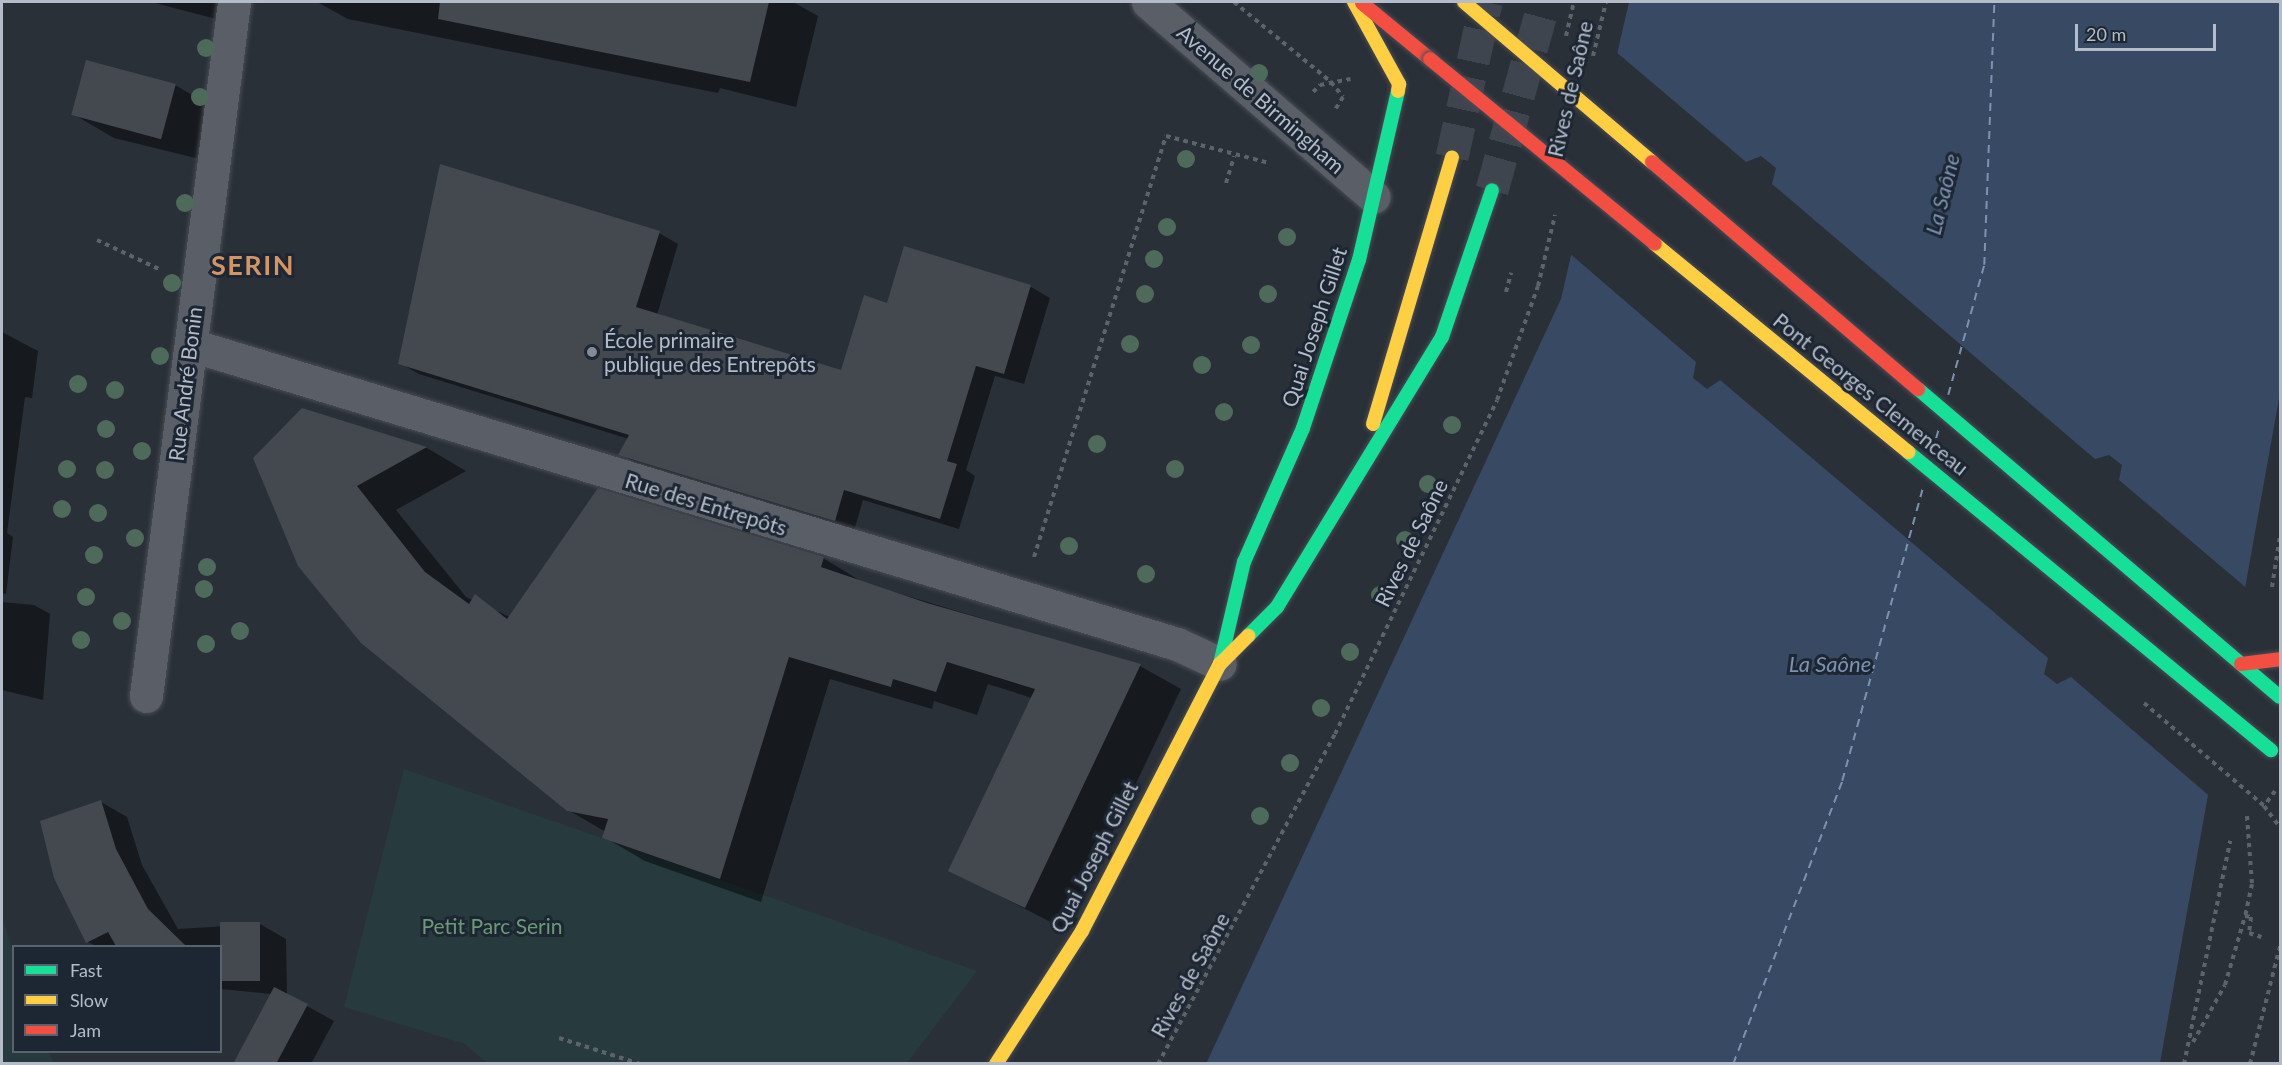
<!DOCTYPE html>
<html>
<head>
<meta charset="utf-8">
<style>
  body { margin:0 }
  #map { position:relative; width:2282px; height:1065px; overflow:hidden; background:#2a3038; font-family:Lato,sans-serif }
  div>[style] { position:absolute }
  .green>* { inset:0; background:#273a3e }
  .water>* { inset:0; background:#384963 }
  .pier>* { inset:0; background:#2a3038 }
  .shadow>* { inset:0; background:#0007 }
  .ferry>* { height:1.5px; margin-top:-0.75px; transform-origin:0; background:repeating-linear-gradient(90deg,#7c92b1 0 8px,transparent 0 14px) }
  .building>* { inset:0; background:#444950; transform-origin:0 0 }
  .primary-tunnel>* { height:33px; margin-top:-16.5px; transform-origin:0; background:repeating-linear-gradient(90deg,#3f454e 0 33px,transparent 0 49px) }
  .path>* { height:4px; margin-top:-2px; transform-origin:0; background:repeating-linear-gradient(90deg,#5d636a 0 4.5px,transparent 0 9px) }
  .roads { filter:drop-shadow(0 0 2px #484c53) drop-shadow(0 0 2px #484c53) }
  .street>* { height:33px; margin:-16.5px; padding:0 16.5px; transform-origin:16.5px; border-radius:16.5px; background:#5a5e66 }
  .fast>* { height:14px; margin:-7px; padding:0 7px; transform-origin:7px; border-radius:7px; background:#16e098 }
  .slow>* { height:14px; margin:-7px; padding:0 7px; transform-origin:7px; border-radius:7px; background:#ffcf43 }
  .jam>* { height:14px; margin:-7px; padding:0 7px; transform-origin:7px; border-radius:7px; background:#f24e42 }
  .path-bridge>* { height:4px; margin-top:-2px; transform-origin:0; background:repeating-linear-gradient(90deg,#5d636a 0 4.5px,transparent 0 9px) }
  .bridges { filter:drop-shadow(0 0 2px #484c55) drop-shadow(0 0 2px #484c55) }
  .fast-bridge>* { height:14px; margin:-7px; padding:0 7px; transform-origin:7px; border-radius:7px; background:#16e098 }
  .slow-bridge>* { height:14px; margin:-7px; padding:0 7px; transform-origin:7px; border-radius:7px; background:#ffcf43 }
  .jam-bridge>* { height:14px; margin:-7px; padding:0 7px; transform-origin:7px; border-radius:7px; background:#f24e42 }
  .trees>* { width:18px; height:18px; margin:-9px; border-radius:50%; background:#4e6a5a }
  .dots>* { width:16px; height:16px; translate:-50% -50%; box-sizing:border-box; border:3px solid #1d2633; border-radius:50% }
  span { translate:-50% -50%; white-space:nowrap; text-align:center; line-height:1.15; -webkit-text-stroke:6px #1d2633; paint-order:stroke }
  .street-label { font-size:21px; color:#b4bcc9 }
  .poi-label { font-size:21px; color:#b4bcc9 }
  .left { translate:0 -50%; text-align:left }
  .park-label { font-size:21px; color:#6b9a76 }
  .water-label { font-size:22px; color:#7c92b1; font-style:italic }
  .district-label { font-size:27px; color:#d59563; font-weight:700; letter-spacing:1.5px }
  .frame { position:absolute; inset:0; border:3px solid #b4bcc9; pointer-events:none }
  .legend { position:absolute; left:12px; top:945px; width:210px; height:108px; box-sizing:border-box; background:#1d2633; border:2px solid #59626f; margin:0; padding:8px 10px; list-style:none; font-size:18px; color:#b4bcc9 }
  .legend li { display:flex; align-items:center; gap:12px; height:30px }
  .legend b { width:30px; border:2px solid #59626f }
  .scale { position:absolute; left:2075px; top:24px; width:141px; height:27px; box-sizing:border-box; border:3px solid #b4bcc9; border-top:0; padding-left:8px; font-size:18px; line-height:21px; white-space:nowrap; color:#b4bcc9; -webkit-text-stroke:4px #1d2633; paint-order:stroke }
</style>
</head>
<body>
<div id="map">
  <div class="green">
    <div style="clip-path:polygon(404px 769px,699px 872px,977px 971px,907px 1063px,487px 1063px,465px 1044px,344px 1007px)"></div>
    <div style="clip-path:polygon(2px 917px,13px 951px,14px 1052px,49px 1052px,54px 1063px,2px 1063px)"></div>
  </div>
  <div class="water">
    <div style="clip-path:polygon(1629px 2px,2280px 2px,2280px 393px,2160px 1063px,1206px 1064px,1561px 299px)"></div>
  </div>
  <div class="pier">
    <div style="clip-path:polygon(1615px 51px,1746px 162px,1761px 156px,1776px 168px,1772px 184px,2095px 459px,2109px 455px,2122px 465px,2119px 480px,2250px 591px,2214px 800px,2071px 677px,2057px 684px,2044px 674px,2048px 658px,1720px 380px,1707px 389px,1693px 378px,1696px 362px,1568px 252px)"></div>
  </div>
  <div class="shadow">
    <div style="clip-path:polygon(151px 2px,231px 2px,228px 22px)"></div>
    <div style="clip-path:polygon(317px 2px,793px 2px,818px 16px,796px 107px,720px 88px,718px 93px,348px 19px)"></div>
    <div style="clip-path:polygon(175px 85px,216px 109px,208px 161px,114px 138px,73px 114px)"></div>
    <div style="clip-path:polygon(659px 233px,678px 244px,657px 315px,842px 372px,888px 305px,905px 248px,1031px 287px,1050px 298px,1024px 384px,995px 376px,966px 470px,975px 476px,959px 529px,863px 500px,854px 531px,639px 465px,620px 454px,629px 439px,419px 374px,400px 363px)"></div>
    <div style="clip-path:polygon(2px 332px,38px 351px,32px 398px,25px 397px,7px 533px,13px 537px,6px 594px,2px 593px)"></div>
    <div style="clip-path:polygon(303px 410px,427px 448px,466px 471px,396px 510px,466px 597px,510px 617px,823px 558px,864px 583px,1140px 666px,1181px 689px,1066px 930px,950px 870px,1032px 698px,988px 684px,977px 715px,934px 701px,932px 709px,830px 679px,761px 902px,645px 861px,604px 837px,606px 832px,568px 810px)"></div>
    <div style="clip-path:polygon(2px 602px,34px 605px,50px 614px,43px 700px,2px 690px)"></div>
    <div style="clip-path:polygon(101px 802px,127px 817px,142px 865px,178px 929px,260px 924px,286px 939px,287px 995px,334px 1021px,311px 1064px,234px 1064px,272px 994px,220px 989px,220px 946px,96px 946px,88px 942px)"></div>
  </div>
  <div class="ferry">
    <div style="left:1948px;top:395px;width:135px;rotate:-74.5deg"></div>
    <div style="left:1984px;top:265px;width:263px;rotate:-87.8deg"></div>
    <div style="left:1932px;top:452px;width:25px;rotate:-74deg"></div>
    <div style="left:1733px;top:1064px;width:303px;rotate:-68.9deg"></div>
    <div style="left:1842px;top:781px;width:306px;rotate:-74.6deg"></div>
  </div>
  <div class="building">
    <div style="clip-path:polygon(440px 2px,769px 2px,750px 82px,438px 19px)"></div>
    <div style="left:86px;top:60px;width:93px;height:57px;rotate:15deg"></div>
    <div style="clip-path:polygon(440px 164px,660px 231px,636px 307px,841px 370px,864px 295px,887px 303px,904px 246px,1031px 285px,1004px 374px,976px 366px,947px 461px,957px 464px,940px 519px,844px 490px,835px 521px,618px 455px,629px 435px,398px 364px)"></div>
    <div style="clip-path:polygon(302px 408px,427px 447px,357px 486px,425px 572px,469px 604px,475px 594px,507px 619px,598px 488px,824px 557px,821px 567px,927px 603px,1141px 664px,1025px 908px,948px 871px,1035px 689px,947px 662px,936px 692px,893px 679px,891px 687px,789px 657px,720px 879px,602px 838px,608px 819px,567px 811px,361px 643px,298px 566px,253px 458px)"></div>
    <div style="clip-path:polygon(101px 800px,116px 849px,148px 909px,186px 946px,116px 946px,108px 932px,86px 943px,54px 878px,40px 821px)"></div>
    <div style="left:260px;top:922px;width:59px;height:40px;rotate:90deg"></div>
    <div style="clip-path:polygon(274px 987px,308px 1004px,276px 1064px,233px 1064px)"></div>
  </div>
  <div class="primary-tunnel">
    <div style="left:1452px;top:157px;width:159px;rotate:-77.6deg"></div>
    <div style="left:1492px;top:190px;width:195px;rotate:-74.5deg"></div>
  </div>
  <div class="path">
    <div style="left:1234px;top:2px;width:126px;rotate:39.5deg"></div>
    <div style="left:1331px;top:82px;width:19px;rotate:51deg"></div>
    <div style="left:1343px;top:97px;width:15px;rotate:122deg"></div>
    <div style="left:1566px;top:36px;width:35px;rotate:-77deg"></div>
    <div style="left:1593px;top:56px;width:56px;rotate:-76.5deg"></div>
    <div style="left:1313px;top:92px;width:10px;rotate:-45deg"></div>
    <div style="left:1320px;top:85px;width:31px;rotate:-11deg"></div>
    <div style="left:1226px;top:183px;width:28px;rotate:-73deg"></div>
    <div style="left:97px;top:240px;width:68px;rotate:25.1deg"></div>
    <div style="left:1506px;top:292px;width:20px;rotate:-75deg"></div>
    <div style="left:1034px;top:557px;width:441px;rotate:-72.6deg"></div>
    <div style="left:1166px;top:136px;width:106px;rotate:14.7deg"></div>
    <div style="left:2272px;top:587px;width:52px;rotate:-81.1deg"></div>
    <div style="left:2275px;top:791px;width:19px;rotate:126deg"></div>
    <div style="left:2264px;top:806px;width:26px;rotate:53deg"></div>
    <div style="left:2247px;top:816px;width:68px;rotate:85.8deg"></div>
    <div style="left:2252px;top:884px;width:33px;rotate:102deg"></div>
    <div style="left:2245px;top:916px;width:6px;rotate:9deg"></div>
    <div style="left:2251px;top:917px;width:16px;rotate:97deg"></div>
    <div style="left:2249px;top:933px;width:13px;rotate:18deg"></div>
    <div style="left:559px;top:1038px;width:85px;rotate:17.8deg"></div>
    <div style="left:2193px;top:1042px;width:65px;rotate:-60.7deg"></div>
    <div style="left:2225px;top:985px;width:72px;rotate:-73.8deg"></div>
    <div style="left:1158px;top:1064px;width:374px;rotate:-61.8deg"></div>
    <div style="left:1335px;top:734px;width:371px;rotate:-64.1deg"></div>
    <div style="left:1497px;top:400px;width:121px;rotate:-70.2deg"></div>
    <div style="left:1538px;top:286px;width:73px;rotate:-76.5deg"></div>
    <div style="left:2184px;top:1064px;width:228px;rotate:-78.3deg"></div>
    <div style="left:2250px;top:1064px;width:122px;rotate:-75.7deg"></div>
  </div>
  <div class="roads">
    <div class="street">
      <div style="left:1148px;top:2px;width:298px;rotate:40.8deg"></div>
      <div style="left:191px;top:345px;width:1030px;rotate:16.87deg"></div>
      <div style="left:1177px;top:644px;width:47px;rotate:24.9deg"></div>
      <div style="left:146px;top:696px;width:700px;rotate:-82.77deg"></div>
    </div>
    <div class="fast">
      <div style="left:1248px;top:636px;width:41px;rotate:-45deg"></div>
      <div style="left:1277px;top:607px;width:316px;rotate:-58.6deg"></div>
      <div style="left:1442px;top:337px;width:155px;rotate:-71.2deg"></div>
      <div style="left:1220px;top:664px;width:105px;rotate:-76.8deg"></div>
      <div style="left:1244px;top:562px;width:146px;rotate:-66.2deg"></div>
      <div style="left:1303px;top:428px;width:177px;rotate:-71.6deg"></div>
      <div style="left:1359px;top:260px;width:173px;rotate:-77deg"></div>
    </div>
    <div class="slow">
      <div style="left:1354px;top:2px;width:94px;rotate:61.2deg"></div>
      <div style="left:1399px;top:84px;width:7px;rotate:98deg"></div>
      <div style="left:1373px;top:424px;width:278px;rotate:-73.5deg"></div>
      <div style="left:996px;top:1064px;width:158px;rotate:-57.1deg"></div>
      <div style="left:1082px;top:931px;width:301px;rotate:-62.7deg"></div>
      <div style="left:1220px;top:664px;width:40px;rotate:-45deg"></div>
    </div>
    <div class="jam">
      <div style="left:1362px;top:3px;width:88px;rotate:39.5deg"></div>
    </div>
  </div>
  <div class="path-bridge">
    <div style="left:2144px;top:703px;width:158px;rotate:40.6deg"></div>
  </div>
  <div class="bridges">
    <div class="fast-bridge">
      <div style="left:1918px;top:389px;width:475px;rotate:40.4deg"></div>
      <div style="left:1908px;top:452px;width:470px;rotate:39.4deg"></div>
    </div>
    <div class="slow-bridge">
      <div style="left:1464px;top:2px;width:247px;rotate:40.4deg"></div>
      <div style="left:1655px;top:244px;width:328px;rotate:39.4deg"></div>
    </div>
    <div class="jam-bridge">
      <div style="left:1430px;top:59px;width:291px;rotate:39.4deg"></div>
      <div style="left:1652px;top:162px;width:350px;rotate:40.5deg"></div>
      <div style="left:2241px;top:664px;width:39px;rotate:-7deg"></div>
    </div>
  </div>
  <div class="trees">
    <div style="left:206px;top:48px"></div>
    <div style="left:1259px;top:73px"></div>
    <div style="left:200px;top:97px"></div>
    <div style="left:1186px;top:159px"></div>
    <div style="left:185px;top:203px"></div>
    <div style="left:1167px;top:227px"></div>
    <div style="left:1287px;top:237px"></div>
    <div style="left:1154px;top:259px"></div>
    <div style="left:172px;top:283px"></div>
    <div style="left:1145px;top:294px"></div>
    <div style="left:1268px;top:294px"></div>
    <div style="left:1130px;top:344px"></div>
    <div style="left:1251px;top:345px"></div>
    <div style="left:160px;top:356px"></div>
    <div style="left:1202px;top:365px"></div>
    <div style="left:78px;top:384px"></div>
    <div style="left:115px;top:390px"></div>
    <div style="left:1224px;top:412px"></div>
    <div style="left:1452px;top:425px"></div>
    <div style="left:106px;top:429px"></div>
    <div style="left:1097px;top:444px"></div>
    <div style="left:142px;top:451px"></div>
    <div style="left:67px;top:469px"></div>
    <div style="left:1175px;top:469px"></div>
    <div style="left:105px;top:470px"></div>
    <div style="left:1428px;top:484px"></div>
    <div style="left:62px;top:509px"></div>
    <div style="left:98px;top:513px"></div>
    <div style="left:135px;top:538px"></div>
    <div style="left:1405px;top:540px"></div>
    <div style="left:1069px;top:546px"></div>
    <div style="left:94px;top:555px"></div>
    <div style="left:207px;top:567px"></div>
    <div style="left:1146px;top:574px"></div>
    <div style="left:204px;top:589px"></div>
    <div style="left:1380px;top:595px"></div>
    <div style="left:86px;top:597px"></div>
    <div style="left:122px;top:621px"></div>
    <div style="left:240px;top:631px"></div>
    <div style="left:81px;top:640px"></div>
    <div style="left:206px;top:644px"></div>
    <div style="left:1350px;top:652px"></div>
    <div style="left:1321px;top:708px"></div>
    <div style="left:1290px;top:763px"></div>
    <div style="left:1260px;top:816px"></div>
  </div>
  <div class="dots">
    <div style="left:592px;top:352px;background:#848b96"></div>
  </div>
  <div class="street-label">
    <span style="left:1570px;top:89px;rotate:-77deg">Rives de Saône</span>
    <span style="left:1261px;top:99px;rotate:41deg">Avenue de Birmingham</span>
    <span style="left:1314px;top:327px;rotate:-72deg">Quai Joseph Gillet</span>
    <span style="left:185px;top:384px;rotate:-83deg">Rue André Bonin</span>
    <span style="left:1871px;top:394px;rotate:39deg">Pont Georges Clemenceau</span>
    <span style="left:706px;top:504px;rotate:17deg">Rue des Entrepôts</span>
    <span style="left:1411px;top:543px;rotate:-64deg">Rives de Saône</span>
    <span style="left:1094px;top:857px;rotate:-63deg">Quai Joseph Gillet</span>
    <span style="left:1190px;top:975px;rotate:-61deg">Rives de Saône</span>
  </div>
  <div class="poi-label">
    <span class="left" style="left:604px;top:352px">École primaire<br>publique des Entrepôts</span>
  </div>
  <div class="park-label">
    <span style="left:492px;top:926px">Petit Parc Serin</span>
  </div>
  <div class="water-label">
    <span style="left:1942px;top:194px;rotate:-76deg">La Saône</span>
    <span style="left:1830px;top:664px">La Saône</span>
  </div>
  <div class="district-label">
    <span style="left:253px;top:265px">SERIN</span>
  </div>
  <div class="frame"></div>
  <ul class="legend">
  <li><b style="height:8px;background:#16e098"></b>Fast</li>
  <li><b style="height:8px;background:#ffcf43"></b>Slow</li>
  <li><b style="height:8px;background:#f24e42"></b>Jam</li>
  </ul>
  <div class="scale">20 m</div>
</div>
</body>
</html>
